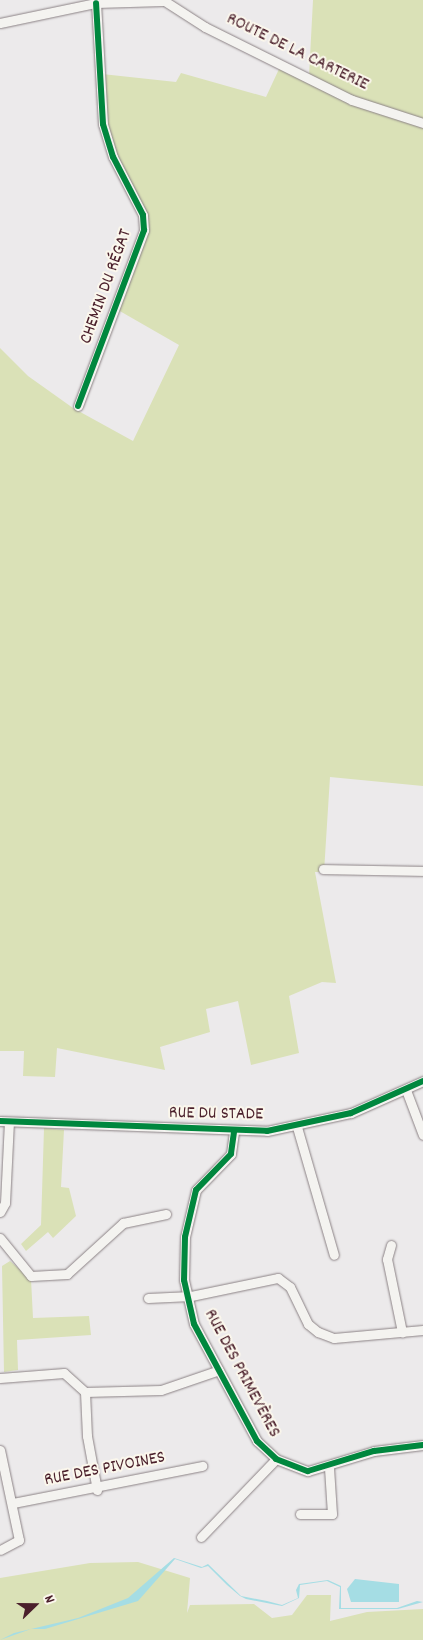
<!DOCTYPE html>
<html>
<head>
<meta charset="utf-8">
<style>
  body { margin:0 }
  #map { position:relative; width:423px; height:1640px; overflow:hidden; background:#eceaeb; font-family:Dekko,sans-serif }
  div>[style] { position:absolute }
  .green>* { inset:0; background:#dae1b7 }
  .water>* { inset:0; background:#a5dde4 }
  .roads { filter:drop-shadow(0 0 1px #8b8285) drop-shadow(0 0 1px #8b8285) }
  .minor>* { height:9px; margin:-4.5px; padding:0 4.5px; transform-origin:4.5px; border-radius:4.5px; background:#f4f3f0 }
  .cycleway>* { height:6px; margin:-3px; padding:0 3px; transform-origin:3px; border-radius:3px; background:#00873e }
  span { translate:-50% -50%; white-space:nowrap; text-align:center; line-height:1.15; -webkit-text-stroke:4px #fbf7ec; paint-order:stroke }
  .street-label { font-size:18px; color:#4a1f2b }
  .north { position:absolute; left:10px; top:1580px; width:50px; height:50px; -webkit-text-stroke:4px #fbf7ec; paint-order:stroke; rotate:68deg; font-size:14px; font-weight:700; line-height:20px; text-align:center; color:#4a1f2b }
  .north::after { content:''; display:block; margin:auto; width:18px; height:22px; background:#4a1f2b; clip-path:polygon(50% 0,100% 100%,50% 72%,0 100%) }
</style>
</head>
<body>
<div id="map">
  <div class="green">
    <div style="clip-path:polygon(313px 0,423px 0,423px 786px,330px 777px,324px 872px,315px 872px,336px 983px,322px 982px,289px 996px,299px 1053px,251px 1065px,238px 1001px,206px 1009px,210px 1032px,160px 1047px,165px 1070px,57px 1048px,55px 1077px,23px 1076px,24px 1051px,0 1051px,0 348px,28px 376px,73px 408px,133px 441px,179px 345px,118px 310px,145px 231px,111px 147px,102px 74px,176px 82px,181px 73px,266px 97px,279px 69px,309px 76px)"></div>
    <div style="clip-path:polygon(44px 1128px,64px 1130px,61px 1187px,69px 1188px,76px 1216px,53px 1238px,48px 1232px,26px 1251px,21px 1244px,41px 1225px)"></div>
    <div style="clip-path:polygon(10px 1261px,31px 1279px,33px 1318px,89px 1316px,91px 1335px,17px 1340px,18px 1370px,4px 1372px,2px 1266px)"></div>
    <div style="clip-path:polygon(138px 1562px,190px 1578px,187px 1613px,190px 1605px,254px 1604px,272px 1618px,292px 1615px,307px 1595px,331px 1595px,330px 1621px,367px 1612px,423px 1609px,423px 1640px,0 1640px,0 1578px,90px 1563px)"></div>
  </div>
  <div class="water">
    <div style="clip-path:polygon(174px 1558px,202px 1567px,208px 1564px,241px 1596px,267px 1601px,282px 1605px,298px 1598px,296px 1590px,299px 1584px,328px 1580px,341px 1586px,341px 1608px,397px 1608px,417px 1601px,423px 1602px,398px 1609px,339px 1609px,340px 1587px,327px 1581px,300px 1585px,299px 1598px,282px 1606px,246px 1599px,240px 1596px,227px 1585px,208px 1566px,201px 1568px,175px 1559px,138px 1601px,45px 1629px,31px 1629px,0 1640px,14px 1633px,78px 1618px,128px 1598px)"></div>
    <div style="clip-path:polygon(355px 1579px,399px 1584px,399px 1602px,351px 1602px,347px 1589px)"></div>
  </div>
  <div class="roads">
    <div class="minor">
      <div style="left:163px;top:0;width:50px;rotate:32.7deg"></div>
      <div style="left:205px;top:27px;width:164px;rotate:26.4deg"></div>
      <div style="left:352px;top:100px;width:75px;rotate:17.9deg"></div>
      <div style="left:0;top:23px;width:98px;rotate:-11.8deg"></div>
      <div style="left:96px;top:3px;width:67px;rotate:-1.7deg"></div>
      <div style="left:78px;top:406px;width:188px;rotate:-69.4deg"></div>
      <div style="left:144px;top:230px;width:15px;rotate:-94deg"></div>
      <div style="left:143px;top:215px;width:65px;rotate:-117.3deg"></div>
      <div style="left:113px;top:157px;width:34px;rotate:-107deg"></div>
      <div style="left:103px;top:124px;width:121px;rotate:-93.3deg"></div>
      <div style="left:323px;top:869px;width:100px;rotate:1.1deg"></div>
      <div style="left:406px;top:1090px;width:48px;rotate:69.3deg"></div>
      <div style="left:0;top:1121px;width:267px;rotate:2.1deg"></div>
      <div style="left:267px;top:1131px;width:86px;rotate:-12.1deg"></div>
      <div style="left:351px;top:1113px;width:79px;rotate:-24deg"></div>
      <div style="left:297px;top:1127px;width:133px;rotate:73.9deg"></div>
      <div style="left:234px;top:1132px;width:22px;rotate:98deg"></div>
      <div style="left:231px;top:1154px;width:50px;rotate:134.2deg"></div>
      <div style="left:196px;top:1190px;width:48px;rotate:103.2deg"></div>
      <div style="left:185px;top:1237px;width:43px;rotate:91.3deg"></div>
      <div style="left:184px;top:1280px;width:45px;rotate:77.2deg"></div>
      <div style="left:194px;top:1324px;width:133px;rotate:61.7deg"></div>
      <div style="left:257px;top:1441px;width:26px;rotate:43deg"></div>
      <div style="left:276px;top:1459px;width:34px;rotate:21deg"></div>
      <div style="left:308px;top:1471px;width:69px;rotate:-16.9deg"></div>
      <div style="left:374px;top:1451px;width:49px;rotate:-7deg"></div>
      <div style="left:0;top:1212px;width:10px;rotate:-61deg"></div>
      <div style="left:5px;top:1203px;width:81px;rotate:-87.2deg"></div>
      <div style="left:0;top:1238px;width:49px;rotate:50.8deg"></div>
      <div style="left:31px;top:1276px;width:36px;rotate:-3deg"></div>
      <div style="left:67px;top:1274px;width:76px;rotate:-42.3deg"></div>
      <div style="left:123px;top:1223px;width:44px;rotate:-11.8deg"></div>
      <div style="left:391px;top:1245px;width:15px;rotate:106deg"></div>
      <div style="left:387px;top:1259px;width:75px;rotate:78.4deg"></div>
      <div style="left:148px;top:1298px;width:43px;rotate:-2.7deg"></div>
      <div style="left:191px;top:1296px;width:89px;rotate:-11.7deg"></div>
      <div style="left:278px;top:1278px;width:15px;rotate:37deg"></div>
      <div style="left:290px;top:1287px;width:41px;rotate:64.1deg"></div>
      <div style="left:308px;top:1324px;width:13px;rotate:39deg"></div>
      <div style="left:318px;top:1332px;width:17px;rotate:21deg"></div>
      <div style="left:334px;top:1338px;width:89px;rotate:-5.1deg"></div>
      <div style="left:0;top:1378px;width:64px;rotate:-4.5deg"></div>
      <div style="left:64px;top:1373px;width:28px;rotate:42deg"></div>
      <div style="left:85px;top:1392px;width:76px;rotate:-1.5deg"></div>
      <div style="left:161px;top:1390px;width:61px;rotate:-19deg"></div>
      <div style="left:85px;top:1392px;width:44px;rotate:87.4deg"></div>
      <div style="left:87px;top:1436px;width:55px;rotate:79.5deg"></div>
      <div style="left:0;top:1450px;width:92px;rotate:78.1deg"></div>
      <div style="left:19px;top:1540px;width:21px;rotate:152deg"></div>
      <div style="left:13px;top:1503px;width:193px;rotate:-11.1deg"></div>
      <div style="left:300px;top:1514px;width:32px"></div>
      <div style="left:332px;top:1514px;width:47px;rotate:-93.7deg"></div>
      <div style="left:201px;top:1537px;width:108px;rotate:-46.1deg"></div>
    </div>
  </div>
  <div class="cycleway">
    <div style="left:78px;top:406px;width:188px;rotate:-69.4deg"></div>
    <div style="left:144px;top:230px;width:15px;rotate:-94deg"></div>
    <div style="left:143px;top:215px;width:65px;rotate:-117.3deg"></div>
    <div style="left:113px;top:157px;width:34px;rotate:-107deg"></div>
    <div style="left:103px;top:124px;width:121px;rotate:-93.3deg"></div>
    <div style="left:0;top:1121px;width:267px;rotate:2.1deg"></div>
    <div style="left:267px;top:1131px;width:86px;rotate:-12.1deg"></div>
    <div style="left:351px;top:1113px;width:79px;rotate:-24deg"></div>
    <div style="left:234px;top:1132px;width:22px;rotate:98deg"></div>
    <div style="left:231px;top:1154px;width:50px;rotate:134.2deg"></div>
    <div style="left:196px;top:1190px;width:48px;rotate:103.2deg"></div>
    <div style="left:185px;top:1237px;width:43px;rotate:91.3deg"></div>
    <div style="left:184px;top:1280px;width:45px;rotate:77.2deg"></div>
    <div style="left:194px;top:1324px;width:133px;rotate:61.7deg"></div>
    <div style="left:257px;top:1441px;width:26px;rotate:43deg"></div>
    <div style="left:276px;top:1459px;width:34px;rotate:21deg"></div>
    <div style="left:308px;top:1471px;width:69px;rotate:-16.9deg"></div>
    <div style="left:374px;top:1451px;width:49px;rotate:-7deg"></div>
  </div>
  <div class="street-label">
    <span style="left:297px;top:53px;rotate:26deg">ROUTE DE LA CARTERIE</span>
    <span style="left:107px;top:287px;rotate:-70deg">CHEMIN DU RÉGAT</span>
    <span style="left:216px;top:1115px;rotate:1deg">RUE DU STADE</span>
    <span style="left:241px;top:1374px;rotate:62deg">RUE DES PRIMEVÈRES</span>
    <span style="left:105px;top:1470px;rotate:-11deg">RUE DES PIVOINES</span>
  </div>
  <div class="north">N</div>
</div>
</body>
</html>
